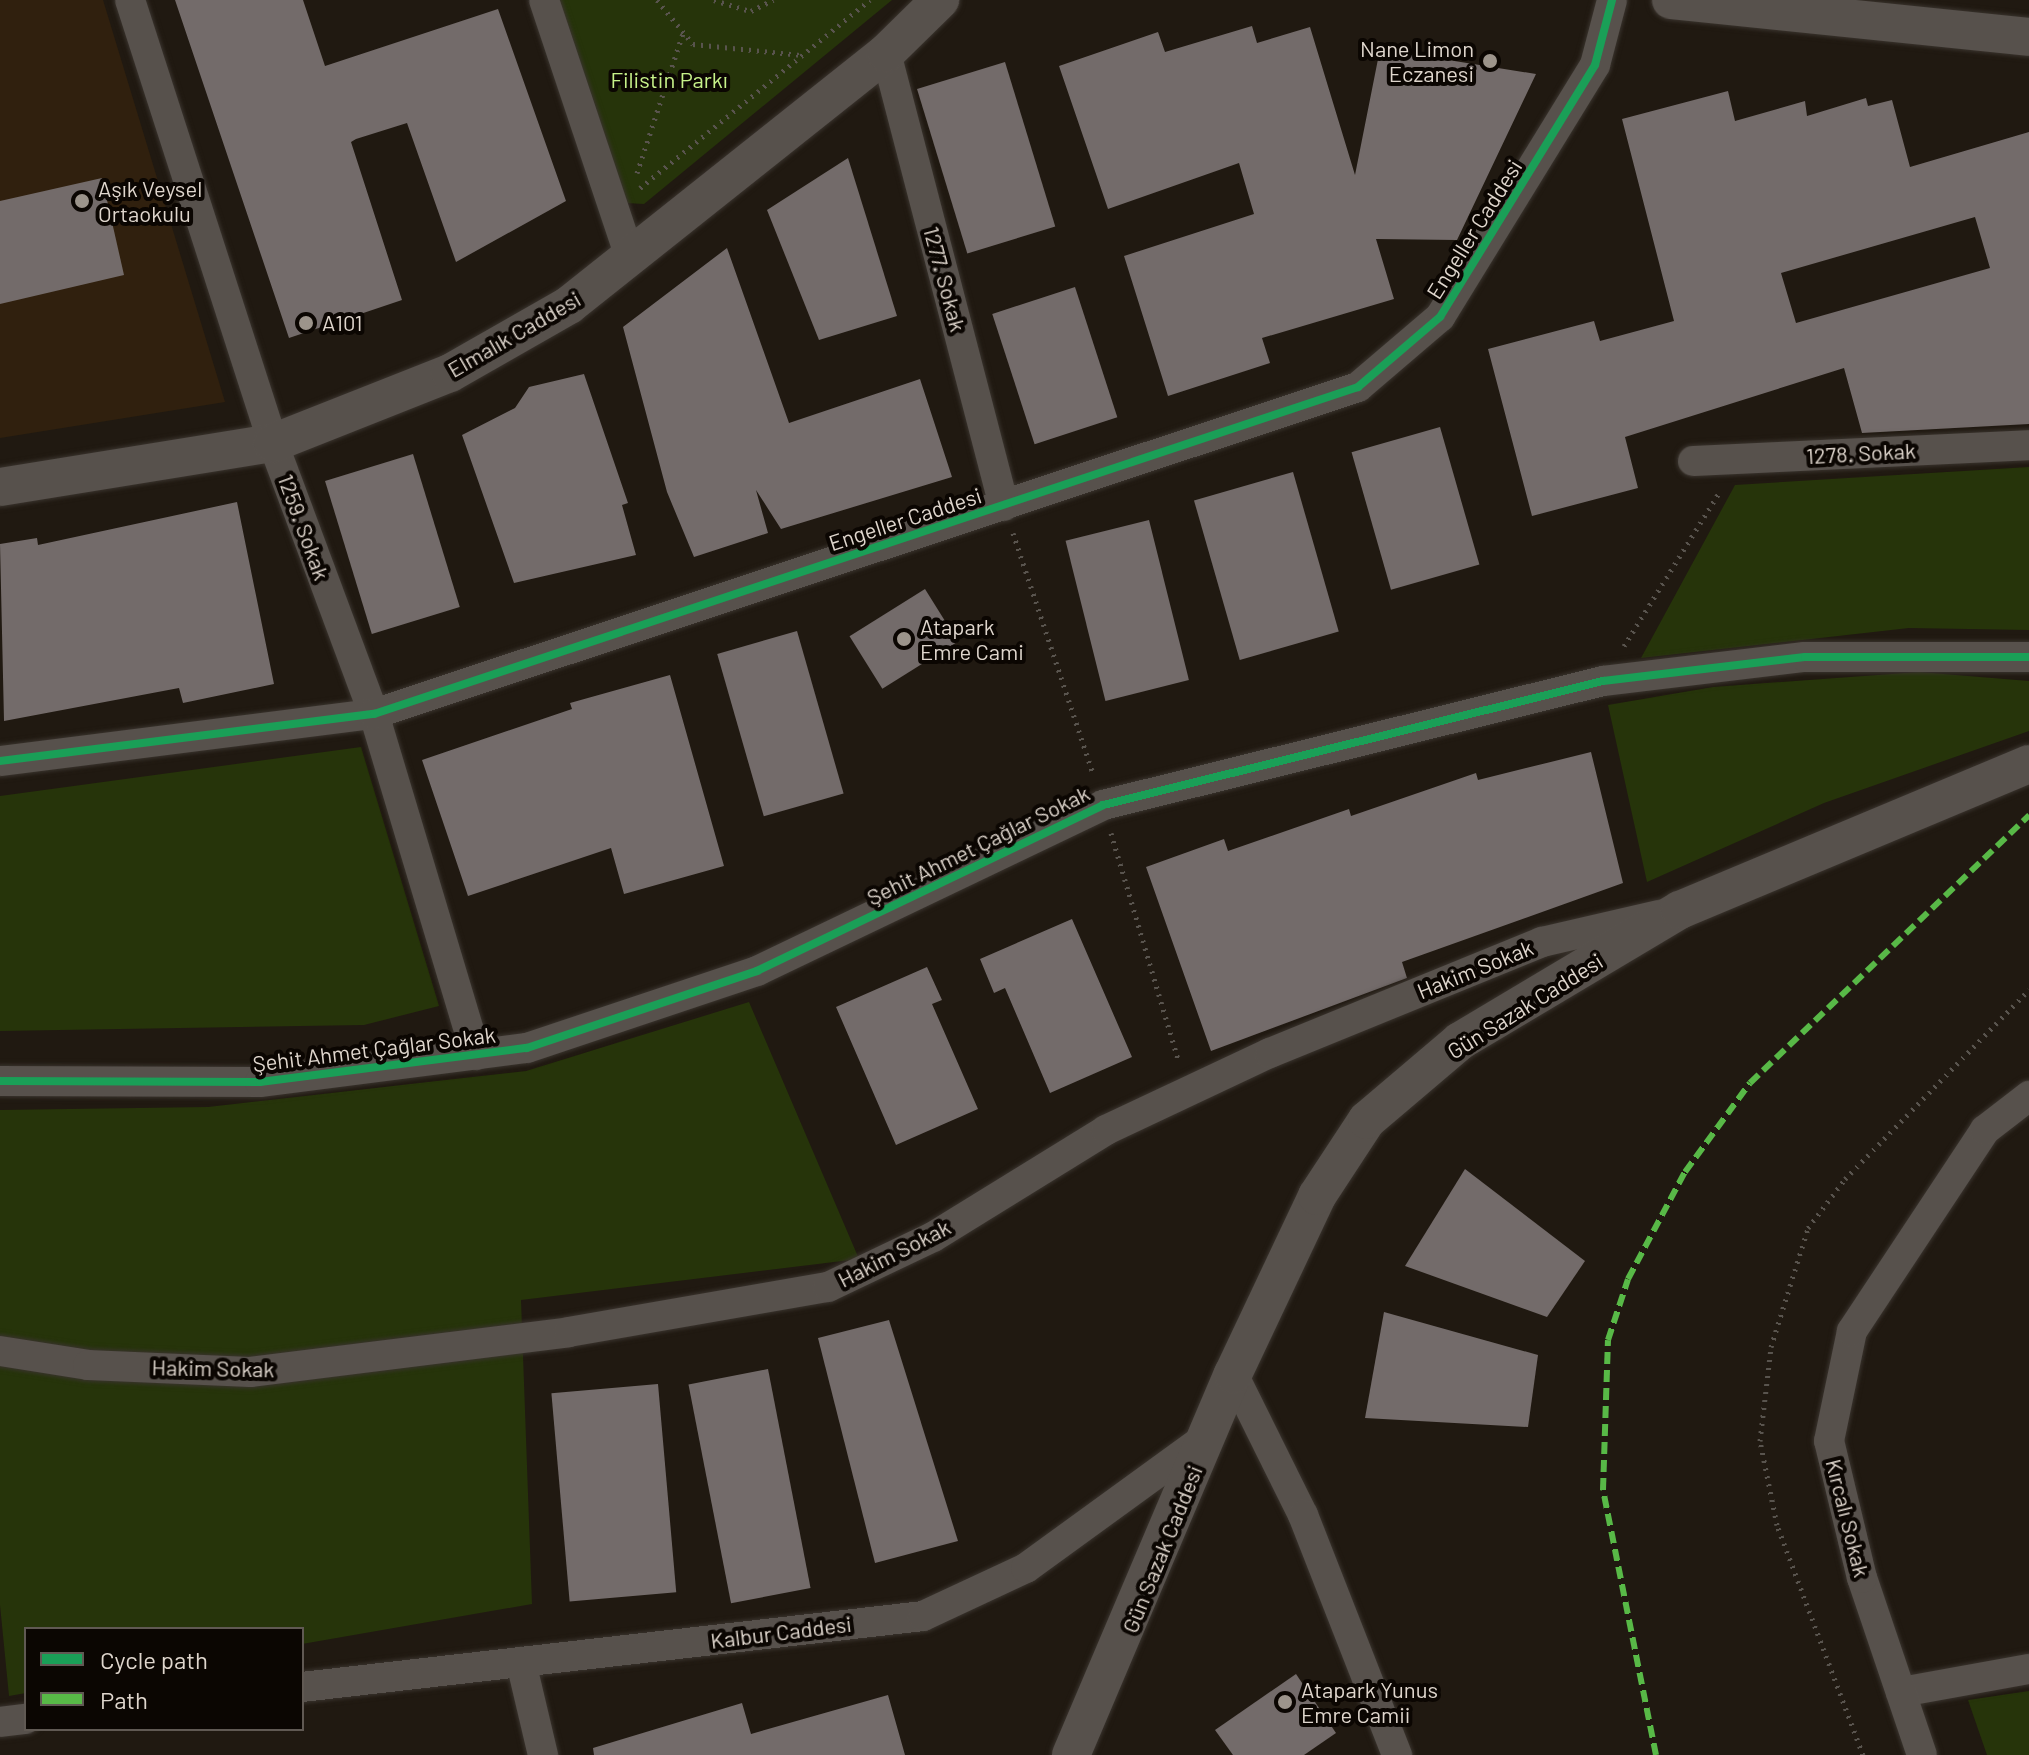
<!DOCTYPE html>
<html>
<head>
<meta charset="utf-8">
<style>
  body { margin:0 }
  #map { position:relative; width:2029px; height:1755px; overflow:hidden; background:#201911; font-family:Barlow,sans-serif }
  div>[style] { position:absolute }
  .built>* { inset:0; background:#30200e }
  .green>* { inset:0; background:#26340a }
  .building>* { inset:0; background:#736b6a; transform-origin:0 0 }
  .path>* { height:5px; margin-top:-2.5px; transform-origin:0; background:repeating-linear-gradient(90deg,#59544e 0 2px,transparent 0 8px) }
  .roads { filter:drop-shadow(0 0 2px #39332d) drop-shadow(0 0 2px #39332d) }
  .minor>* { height:30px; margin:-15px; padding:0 15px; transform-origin:15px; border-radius:15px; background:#57514c }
  .tertiary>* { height:38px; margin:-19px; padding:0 19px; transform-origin:19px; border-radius:19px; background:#57514c }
  .quiet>* { height:6px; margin-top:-3px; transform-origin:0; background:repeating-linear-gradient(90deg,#58b947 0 12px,transparent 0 18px) }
  .cycleway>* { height:8px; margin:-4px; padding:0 4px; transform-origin:4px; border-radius:4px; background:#1a9f57 }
  .dots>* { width:22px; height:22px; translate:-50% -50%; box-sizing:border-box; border:4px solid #0b0602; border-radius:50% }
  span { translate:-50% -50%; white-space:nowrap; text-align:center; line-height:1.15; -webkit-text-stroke:8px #0b0602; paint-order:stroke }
  .poi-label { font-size:22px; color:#dfd6cd }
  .right { translate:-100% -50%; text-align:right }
  .left { translate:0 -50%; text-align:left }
  .park-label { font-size:22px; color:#c7f28a }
  .street-label { font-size:22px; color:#dfd6cd }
  .legend { position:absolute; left:24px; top:1627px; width:280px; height:104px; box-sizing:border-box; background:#0b0602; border:2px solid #605953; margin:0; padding:10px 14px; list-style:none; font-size:24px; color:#dfd6cd }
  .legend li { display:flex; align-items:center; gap:16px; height:40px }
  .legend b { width:40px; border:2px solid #605953 }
</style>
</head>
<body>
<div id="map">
  <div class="built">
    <div style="clip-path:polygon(0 0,103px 0,225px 402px,0 438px)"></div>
  </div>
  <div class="green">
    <div style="clip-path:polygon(558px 0,892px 0,644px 204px,626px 203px)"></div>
    <div style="clip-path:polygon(2029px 467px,2029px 630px,1909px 628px,1641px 658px,1735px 485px)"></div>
    <div style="clip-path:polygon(1919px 672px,2029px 681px,2029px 731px,1824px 803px,1647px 882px,1608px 705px,1713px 687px)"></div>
    <div style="clip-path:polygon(361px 747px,439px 1006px,364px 1025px,0 1031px,0 796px)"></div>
    <div style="clip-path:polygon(749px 1002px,859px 1259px,521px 1300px,532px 1604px,302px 1644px,302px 1629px,26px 1629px,26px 1693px,9px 1696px,0 1605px,0 1110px,208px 1107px,526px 1071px)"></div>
    <div style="clip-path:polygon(2029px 1691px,2029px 1755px,1987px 1755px,1968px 1700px)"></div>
  </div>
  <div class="building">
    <div style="clip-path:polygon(175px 0,303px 0,325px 66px,498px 9px,566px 201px,456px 262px,407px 123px,356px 139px,351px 142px,402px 300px,289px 338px)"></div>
    <div style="clip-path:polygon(1252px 26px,1257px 43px,1310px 27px,1355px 175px,1380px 49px,1536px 74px,1457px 240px,1376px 239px,1394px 299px,1262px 338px,1270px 363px,1168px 396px,1124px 256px,1254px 214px,1239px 163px,1108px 209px,1059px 66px,1158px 32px,1165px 52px)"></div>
    <div style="left:1005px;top:62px;width:172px;height:92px;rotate:73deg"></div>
    <div style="clip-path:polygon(evenodd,1728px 91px,1735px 121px,1805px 101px,1807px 116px,1866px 98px,1868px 106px,1892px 100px,1910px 167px,2029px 132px,2029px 424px,1862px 433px,1844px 368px,1625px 437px,1638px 488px,1532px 516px,1488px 349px,1594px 321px,1600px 341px,1674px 321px,1622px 119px,1728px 91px,1975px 217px,1990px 268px,1796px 323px,1781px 273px,1975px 217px)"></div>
    <div style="clip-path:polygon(848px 158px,897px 316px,819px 340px,767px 210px)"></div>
    <div style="clip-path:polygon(102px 178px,124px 275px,0 304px,0 201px)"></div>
    <div style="clip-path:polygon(727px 248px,789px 423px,920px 379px,952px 477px,781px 529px,756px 490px,768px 533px,694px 557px,667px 492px,623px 327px)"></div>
    <div style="left:1075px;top:287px;width:137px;height:87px;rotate:72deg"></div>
    <div style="clip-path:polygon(584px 374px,628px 503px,622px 505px,636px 555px,514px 583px,462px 435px,515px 408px,529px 387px)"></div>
    <div style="left:1440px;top:427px;width:143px;height:92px;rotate:74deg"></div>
    <div style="left:413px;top:454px;width:160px;height:92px;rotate:73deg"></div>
    <div style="left:1293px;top:472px;width:166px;height:103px;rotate:74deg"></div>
    <div style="clip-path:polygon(237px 502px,274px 684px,183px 703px,179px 688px,4px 721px,0 544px,37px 538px,38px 545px)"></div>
    <div style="left:1149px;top:520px;width:165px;height:86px;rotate:76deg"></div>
    <div style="left:925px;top:589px;width:62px;height:89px;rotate:58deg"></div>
    <div style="left:797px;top:631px;width:169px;height:83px;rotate:74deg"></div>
    <div style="clip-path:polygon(670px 675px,724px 866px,624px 894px,611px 848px,468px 896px,422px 760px,572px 709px,570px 703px)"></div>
    <div style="clip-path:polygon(1591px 752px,1623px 883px,1402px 962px,1407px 978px,1211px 1051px,1146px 867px,1224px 839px,1228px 851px,1349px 809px,1351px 816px,1476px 773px,1478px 780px)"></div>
    <div style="clip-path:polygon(1072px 919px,1132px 1057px,1050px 1093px,1005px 988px,994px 993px,980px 959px)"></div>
    <div style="clip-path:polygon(927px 967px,942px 1000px,932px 1004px,978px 1109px,896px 1145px,836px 1007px)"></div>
    <div style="clip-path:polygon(1465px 1169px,1585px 1261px,1547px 1317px,1405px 1266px)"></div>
    <div style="clip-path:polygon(1384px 1312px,1538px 1355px,1528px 1427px,1365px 1418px)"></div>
    <div style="clip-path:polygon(889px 1320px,958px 1541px,875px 1563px,818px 1338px)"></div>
    <div style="left:768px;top:1369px;width:223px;height:81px;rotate:79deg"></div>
    <div style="left:658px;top:1384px;width:209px;height:107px;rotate:85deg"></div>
    <div style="clip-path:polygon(1296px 1674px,1336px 1733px,1304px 1755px,1233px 1755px,1215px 1730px)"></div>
    <div style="clip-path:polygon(888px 1695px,905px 1755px,594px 1755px,593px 1748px,742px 1703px,751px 1734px)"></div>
  </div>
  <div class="path">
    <div style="left:657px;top:0;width:57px;rotate:50.7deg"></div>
    <div style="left:693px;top:44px;width:110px;rotate:5.8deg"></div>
    <div style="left:714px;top:0;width:39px;rotate:17deg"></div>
    <div style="left:751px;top:11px;width:25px;rotate:-27deg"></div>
    <div style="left:637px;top:173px;width:147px;rotate:-71.8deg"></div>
    <div style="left:640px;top:188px;width:297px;rotate:-39.3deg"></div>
    <div style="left:1013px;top:533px;width:254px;rotate:71.6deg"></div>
    <div style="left:1624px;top:646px;width:182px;rotate:-58.2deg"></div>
    <div style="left:1111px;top:833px;width:239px;rotate:73.5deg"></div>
    <div style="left:1863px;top:1755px;width:246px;rotate:-110.5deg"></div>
    <div style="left:1777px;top:1525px;width:86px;rotate:-101.4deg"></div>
    <div style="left:1760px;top:1441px;width:95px;rotate:-83.3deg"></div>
    <div style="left:1771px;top:1347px;width:125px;rotate:-72.7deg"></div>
    <div style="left:1808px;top:1228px;width:61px;rotate:-52.9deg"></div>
    <div style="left:1845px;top:1179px;width:264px;rotate:-45.8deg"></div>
  </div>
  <div class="roads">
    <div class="minor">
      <div style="left:130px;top:0;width:466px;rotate:72.1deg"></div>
      <div style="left:273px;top:443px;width:289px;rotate:69.6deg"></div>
      <div style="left:374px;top:714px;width:356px;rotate:73.3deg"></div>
      <div style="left:544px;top:0;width:271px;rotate:71.5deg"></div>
      <div style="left:886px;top:53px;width:468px;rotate:75.4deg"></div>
      <div style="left:1693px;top:461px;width:336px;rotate:-2.7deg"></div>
      <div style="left:0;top:761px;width:377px;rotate:-7.2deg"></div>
      <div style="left:374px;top:714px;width:1037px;rotate:-18.38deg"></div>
      <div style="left:1358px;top:387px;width:108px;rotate:-40.5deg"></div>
      <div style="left:1440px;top:317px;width:296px;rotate:-58.4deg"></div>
      <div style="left:1595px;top:65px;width:67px;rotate:-75.3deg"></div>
      <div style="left:0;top:1081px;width:260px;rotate:0.2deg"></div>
      <div style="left:260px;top:1082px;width:269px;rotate:-7.3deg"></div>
      <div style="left:527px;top:1048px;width:243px;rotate:-18.5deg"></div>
      <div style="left:757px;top:971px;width:384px;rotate:-25.6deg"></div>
      <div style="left:1103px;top:805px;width:515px;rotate:-13.93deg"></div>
      <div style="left:1603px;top:681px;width:203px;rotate:-6.8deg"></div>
      <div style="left:1805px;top:657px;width:224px"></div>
      <div style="left:0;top:1351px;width:89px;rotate:9deg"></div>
      <div style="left:88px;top:1365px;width:162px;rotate:2.5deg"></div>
      <div style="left:250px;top:1372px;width:321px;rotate:-7.1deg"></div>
      <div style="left:569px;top:1332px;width:263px;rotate:-9.9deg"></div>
      <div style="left:828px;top:1287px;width:116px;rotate:-25.5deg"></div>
      <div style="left:933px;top:1237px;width:203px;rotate:-31.7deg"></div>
      <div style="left:1106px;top:1130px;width:181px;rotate:-25.2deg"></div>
      <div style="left:1270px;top:1053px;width:294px;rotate:-22.2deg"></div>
      <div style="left:1542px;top:942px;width:120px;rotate:-13deg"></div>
      <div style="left:1233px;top:1374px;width:157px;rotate:63.6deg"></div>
      <div style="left:1303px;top:1515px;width:258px;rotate:68.6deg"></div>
      <div style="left:521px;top:1662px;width:96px;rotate:76.7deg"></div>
      <div style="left:302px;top:1687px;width:625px;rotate:-6.52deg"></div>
      <div style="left:923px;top:1616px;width:114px;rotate:-25deg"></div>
      <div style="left:1026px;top:1568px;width:225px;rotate:-36deg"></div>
      <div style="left:1901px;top:1692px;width:130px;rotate:-10.2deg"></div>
      <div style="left:0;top:1722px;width:26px;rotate:-7deg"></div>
      <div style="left:1922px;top:1755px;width:187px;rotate:-108.7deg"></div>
      <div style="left:1862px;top:1578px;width:141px;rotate:-103.5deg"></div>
      <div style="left:1829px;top:1441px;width:112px;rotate:-78.2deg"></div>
      <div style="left:1852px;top:1331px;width:241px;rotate:-56.5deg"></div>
      <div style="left:1985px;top:1130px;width:56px;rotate:-37.7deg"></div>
    </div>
    <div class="tertiary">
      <div style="left:1671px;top:0;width:360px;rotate:5.9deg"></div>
      <div style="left:0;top:487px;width:277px;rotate:-9.2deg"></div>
      <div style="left:273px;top:443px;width:190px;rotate:-21.6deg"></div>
      <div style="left:450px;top:373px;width:137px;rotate:-29.7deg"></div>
      <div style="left:569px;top:305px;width:405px;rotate:-38.5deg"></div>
      <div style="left:886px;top:53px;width:76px;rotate:-44.5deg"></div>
      <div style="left:1071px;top:1755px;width:414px;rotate:-67deg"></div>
      <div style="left:1233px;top:1374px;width:197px;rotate:-64.7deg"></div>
      <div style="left:1317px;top:1196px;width:91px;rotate:-56.7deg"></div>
      <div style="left:1367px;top:1120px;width:122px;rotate:-40.3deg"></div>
      <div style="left:1460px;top:1041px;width:256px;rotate:-30.8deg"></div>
      <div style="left:1680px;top:910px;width:378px;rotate:-22.7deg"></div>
    </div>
  </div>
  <div class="quiet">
    <div style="left:1656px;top:1755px;width:270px;rotate:-101.3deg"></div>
    <div style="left:1603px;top:1490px;width:150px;rotate:-88.1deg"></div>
    <div style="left:1608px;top:1340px;width:64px;rotate:-71.8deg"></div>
    <div style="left:1628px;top:1279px;width:121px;rotate:-62deg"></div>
    <div style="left:1685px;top:1172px;width:110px;rotate:-53.9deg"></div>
    <div style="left:1750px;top:1083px;width:387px;rotate:-43.8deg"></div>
  </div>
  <div class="cycleway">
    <div style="left:0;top:761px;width:377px;rotate:-7.2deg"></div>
    <div style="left:374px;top:714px;width:1037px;rotate:-18.38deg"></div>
    <div style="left:1358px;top:387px;width:108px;rotate:-40.5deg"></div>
    <div style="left:1440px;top:317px;width:296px;rotate:-58.4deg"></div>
    <div style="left:1595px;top:65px;width:67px;rotate:-75.3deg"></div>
    <div style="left:0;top:1081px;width:260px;rotate:0.2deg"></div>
    <div style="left:260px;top:1082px;width:269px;rotate:-7.3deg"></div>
    <div style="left:527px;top:1048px;width:243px;rotate:-18.5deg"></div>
    <div style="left:757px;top:971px;width:384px;rotate:-25.6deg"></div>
    <div style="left:1103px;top:805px;width:515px;rotate:-13.93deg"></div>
    <div style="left:1603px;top:681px;width:203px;rotate:-6.8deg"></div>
    <div style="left:1805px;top:657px;width:224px"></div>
  </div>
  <div class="dots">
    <div style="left:1490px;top:61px;background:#9c948b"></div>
    <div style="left:82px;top:201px;background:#9c948b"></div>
    <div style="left:306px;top:323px;background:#9c948b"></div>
    <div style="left:904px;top:639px;background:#9c948b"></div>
    <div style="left:1285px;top:1702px;background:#9c948b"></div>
  </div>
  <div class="poi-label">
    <span class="right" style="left:1474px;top:61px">Nane Limon<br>Eczanesi</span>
    <span class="left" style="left:98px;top:201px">Aşık Veysel<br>Ortaokulu</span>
    <span class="left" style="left:322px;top:323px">A101</span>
    <span class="left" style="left:920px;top:639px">Atapark<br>Emre Cami</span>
    <span class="left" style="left:1301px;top:1702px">Atapark Yunus<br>Emre Camii</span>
  </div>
  <div class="park-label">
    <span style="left:669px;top:80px">Filistin Parkı</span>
  </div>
  <div class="street-label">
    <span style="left:1474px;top:229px;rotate:-58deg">Engeller Caddesi</span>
    <span style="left:945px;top:279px;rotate:75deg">1277. Sokak</span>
    <span style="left:514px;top:334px;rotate:-30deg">Elmalık Caddesi</span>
    <span style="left:1861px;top:453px;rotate:-3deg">1278. Sokak</span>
    <span style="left:905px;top:519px;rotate:-18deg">Engeller Caddesi</span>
    <span style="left:304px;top:527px;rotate:70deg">1259. Sokak</span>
    <span style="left:978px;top:845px;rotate:-26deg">Şehit Ahmet Çağlar Sokak</span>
    <span style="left:1475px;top:969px;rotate:-22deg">Hakim Sokak</span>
    <span style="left:1525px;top:1006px;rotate:-32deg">Gün Sazak Caddesi</span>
    <span style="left:374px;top:1049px;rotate:-7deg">Şehit Ahmet Çağlar Sokak</span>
    <span style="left:894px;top:1253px;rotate:-27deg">Hakim Sokak</span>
    <span style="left:213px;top:1368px;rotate:1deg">Hakim Sokak</span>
    <span style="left:1848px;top:1518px;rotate:76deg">Kırcalı Sokak</span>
    <span style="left:1162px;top:1549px;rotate:-68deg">Gün Sazak Caddesi</span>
    <span style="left:781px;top:1632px;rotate:-7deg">Kalbur Caddesi</span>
  </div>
  <ul class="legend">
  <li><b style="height:10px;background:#1a9f57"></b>Cycle path</li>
  <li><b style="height:10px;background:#58b947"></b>Path</li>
  </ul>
</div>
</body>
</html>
